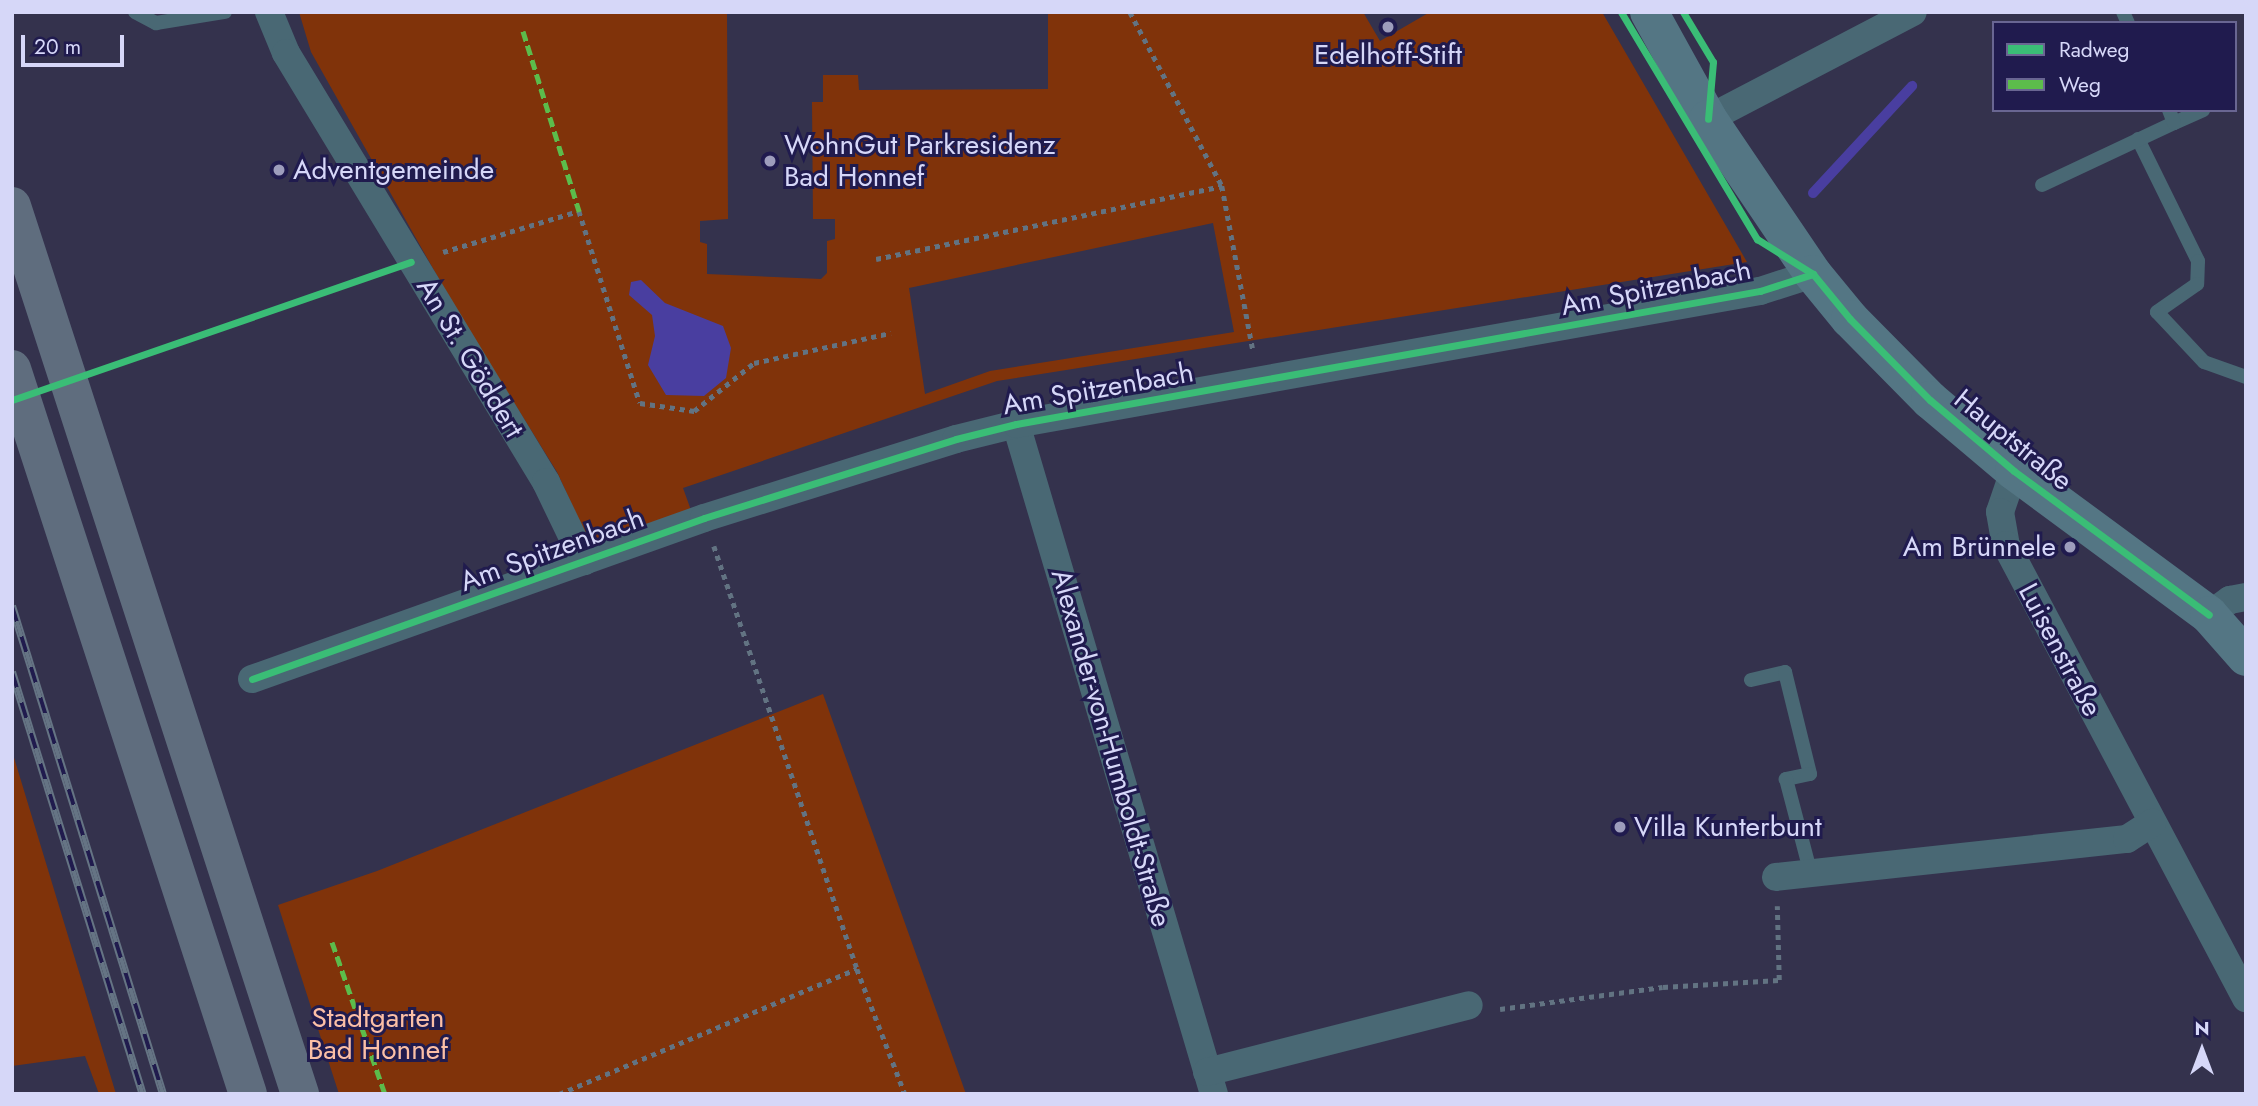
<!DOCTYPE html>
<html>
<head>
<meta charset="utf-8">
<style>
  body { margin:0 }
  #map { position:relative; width:2258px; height:1106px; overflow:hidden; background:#34324d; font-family:Jost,sans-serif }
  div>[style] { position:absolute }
  .green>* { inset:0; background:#80330a }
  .water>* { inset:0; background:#493ea0 }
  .stream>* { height:10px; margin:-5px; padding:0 5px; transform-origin:5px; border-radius:5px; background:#493ea0 }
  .path>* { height:4.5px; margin-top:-2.25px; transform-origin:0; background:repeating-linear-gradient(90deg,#627382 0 5px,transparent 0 10px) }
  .service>* { height:14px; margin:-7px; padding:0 7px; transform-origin:7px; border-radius:7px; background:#496874 }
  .minor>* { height:28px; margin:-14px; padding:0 14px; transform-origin:14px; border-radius:14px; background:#496874 }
  .secondary>* { height:38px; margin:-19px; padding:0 19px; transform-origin:19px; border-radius:19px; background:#547684 }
  .trunk>* { height:38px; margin:-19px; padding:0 19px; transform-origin:19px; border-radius:19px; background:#5f6d7e }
  .rail>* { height:8px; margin-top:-4px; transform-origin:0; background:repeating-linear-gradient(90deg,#201b4e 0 16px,#657484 0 32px); box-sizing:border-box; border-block:2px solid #657484 }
  .quiet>* { height:5px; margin-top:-2.5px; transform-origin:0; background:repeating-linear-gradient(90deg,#5cbc4b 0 10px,transparent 0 15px) }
  .cycleway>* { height:7px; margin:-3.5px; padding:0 3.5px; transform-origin:3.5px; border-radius:3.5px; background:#3abd76 }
  .dots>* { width:19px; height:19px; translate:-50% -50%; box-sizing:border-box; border:4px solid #201b4e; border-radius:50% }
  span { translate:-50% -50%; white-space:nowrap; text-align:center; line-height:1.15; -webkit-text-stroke:6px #201b4e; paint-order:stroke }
  .poi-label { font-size:28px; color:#d6d7f8 }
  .left { translate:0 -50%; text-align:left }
  .right { translate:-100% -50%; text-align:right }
  .street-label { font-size:28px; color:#d6d7f8 }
  .park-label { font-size:28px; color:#fbbfa6 }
  .frame { position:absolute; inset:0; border:14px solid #d6d7f8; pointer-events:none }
  .legend { position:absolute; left:1992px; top:21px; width:245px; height:91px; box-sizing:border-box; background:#201b4e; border:2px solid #696692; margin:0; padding:9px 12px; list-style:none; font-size:21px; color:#d6d7f8 }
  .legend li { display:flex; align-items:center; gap:14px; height:35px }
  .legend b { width:35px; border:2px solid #696692 }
  .north { position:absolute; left:2167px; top:1015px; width:70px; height:70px; -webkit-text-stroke:5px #201b4e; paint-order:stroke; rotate:0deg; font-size:19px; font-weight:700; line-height:28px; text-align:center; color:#d6d7f8 }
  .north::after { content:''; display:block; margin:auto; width:24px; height:32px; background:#d6d7f8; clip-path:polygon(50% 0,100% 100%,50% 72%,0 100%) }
  .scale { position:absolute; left:21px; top:35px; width:103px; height:32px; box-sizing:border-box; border:4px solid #d6d7f8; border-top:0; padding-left:9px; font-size:21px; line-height:24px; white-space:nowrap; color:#d6d7f8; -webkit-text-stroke:5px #201b4e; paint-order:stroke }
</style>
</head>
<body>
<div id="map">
  <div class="green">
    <div style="clip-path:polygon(evenodd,299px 12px,727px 12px,728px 219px,700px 221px,700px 242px,707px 244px,707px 274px,821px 279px,827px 273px,827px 241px,835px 239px,835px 219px,813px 219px,812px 102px,823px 102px,823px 75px,858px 75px,859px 90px,1048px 89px,1048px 13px,1028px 12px,1363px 12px,1380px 41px,1430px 12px,1602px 12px,1747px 262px,997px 381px,683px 488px,692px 513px,590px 544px,557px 472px,457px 311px,311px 52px,299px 12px,1213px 223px,1234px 332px,990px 371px,925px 394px,909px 288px,1213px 223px)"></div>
    <div style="clip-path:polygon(823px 694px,966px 1094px,339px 1094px,278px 905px,377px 871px)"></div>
    <div style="clip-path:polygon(12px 751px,116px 1094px,99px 1094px,85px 1056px,12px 1066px)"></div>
  </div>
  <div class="water">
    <div style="clip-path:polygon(641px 280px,665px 303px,723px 326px,731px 348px,726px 378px,704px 396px,666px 395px,648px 365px,655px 336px,652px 315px,629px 295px,631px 282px)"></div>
  </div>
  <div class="stream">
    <div style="left:1813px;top:193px;width:146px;rotate:-47.2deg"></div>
  </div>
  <div class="path">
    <div style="left:1130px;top:12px;width:197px;rotate:62.1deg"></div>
    <div style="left:443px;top:252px;width:142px;rotate:-16.8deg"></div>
    <div style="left:579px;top:211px;width:201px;rotate:72.4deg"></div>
    <div style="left:640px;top:403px;width:55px;rotate:8.4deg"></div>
    <div style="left:694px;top:411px;width:77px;rotate:-38.7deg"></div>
    <div style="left:754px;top:363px;width:140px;rotate:-12.4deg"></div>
    <div style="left:876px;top:259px;width:354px;rotate:-11.9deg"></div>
    <div style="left:1222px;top:186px;width:167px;rotate:79.3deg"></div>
    <div style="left:714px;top:546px;width:447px;rotate:71.3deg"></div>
    <div style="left:857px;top:969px;width:134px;rotate:69deg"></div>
    <div style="left:1500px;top:1009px;width:164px;rotate:-7.7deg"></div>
    <div style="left:1663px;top:987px;width:116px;rotate:-3.5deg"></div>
    <div style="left:1779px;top:980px;width:74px;rotate:-91.5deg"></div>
    <div style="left:559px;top:1094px;width:323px;rotate:-22.8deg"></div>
  </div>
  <div class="service">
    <div style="left:135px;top:12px;width:24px;rotate:28deg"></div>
    <div style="left:156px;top:23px;width:70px;rotate:-9.1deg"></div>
    <div style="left:2123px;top:12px;width:12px;rotate:66deg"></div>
    <div style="left:2174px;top:123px;width:32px;rotate:-24deg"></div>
    <div style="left:2138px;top:139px;width:136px;rotate:63.8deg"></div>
    <div style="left:2198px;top:261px;width:23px;rotate:92deg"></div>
    <div style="left:2197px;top:284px;width:49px;rotate:145deg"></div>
    <div style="left:2157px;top:312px;width:69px;rotate:46.8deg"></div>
    <div style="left:2204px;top:362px;width:45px;rotate:19.7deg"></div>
    <div style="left:2042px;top:185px;width:146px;rotate:-25.2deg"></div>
    <div style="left:2174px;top:123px;width:14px;rotate:-111deg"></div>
    <div style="left:1751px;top:680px;width:35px;rotate:-13deg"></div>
    <div style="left:1785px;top:672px;width:105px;rotate:76.2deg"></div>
    <div style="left:1810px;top:774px;width:25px;rotate:168deg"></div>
    <div style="left:1786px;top:779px;width:98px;rotate:75.3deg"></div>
  </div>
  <div class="minor">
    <div style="left:269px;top:12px;width:44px;rotate:67.5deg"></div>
    <div style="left:286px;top:53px;width:502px;rotate:58.78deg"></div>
    <div style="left:546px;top:482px;width:88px;rotate:64.3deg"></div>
    <div style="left:1708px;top:119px;width:231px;rotate:-27.6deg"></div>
    <div style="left:1016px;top:424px;width:699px;rotate:73.54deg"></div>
    <div style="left:2014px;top:471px;width:43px;rotate:108.9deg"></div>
    <div style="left:2000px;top:512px;width:34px;rotate:80deg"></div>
    <div style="left:2006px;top:545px;width:513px;rotate:62.09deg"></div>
    <div style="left:2209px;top:615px;width:26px;rotate:-36deg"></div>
    <div style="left:2230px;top:600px;width:16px;rotate:-11deg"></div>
    <div style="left:252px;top:679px;width:480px;rotate:-19.6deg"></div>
    <div style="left:704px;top:518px;width:264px;rotate:-17.4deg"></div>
    <div style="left:956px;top:439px;width:62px;rotate:-14deg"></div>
    <div style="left:1016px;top:424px;width:756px;rotate:-10.14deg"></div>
    <div style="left:1760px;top:291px;width:56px;rotate:-17.8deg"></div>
    <div style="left:1776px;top:877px;width:353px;rotate:-6.2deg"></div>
    <div style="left:2127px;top:839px;width:30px;rotate:-33deg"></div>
    <div style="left:1207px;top:1072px;width:270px;rotate:-14.3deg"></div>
  </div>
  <div class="secondary">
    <div style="left:1649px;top:12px;width:122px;rotate:61.1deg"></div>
    <div style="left:1708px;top:119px;width:187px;rotate:55.9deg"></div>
    <div style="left:1813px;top:274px;width:58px;rotate:50.6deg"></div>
    <div style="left:1850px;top:319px;width:114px;rotate:45.4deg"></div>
    <div style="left:1930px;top:400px;width:110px;rotate:40.2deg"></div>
    <div style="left:2014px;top:471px;width:242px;rotate:36.4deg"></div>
    <div style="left:2209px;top:615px;width:56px;rotate:48.6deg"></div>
  </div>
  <div class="trunk">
    <div style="left:12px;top:206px;width:934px;rotate:72.03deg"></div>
    <div style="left:12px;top:369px;width:762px;rotate:71.97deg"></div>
  </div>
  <div class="rail">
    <div style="left:12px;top:606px;width:511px;rotate:72.81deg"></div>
    <div style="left:12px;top:672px;width:442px;rotate:72.8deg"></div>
  </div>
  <div class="quiet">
    <div style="left:523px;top:31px;width:189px;rotate:72.7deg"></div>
    <div style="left:332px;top:942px;width:161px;rotate:70.8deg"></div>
  </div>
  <div class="cycleway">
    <div style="left:1621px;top:12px;width:265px;rotate:59.1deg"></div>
    <div style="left:1757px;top:239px;width:66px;rotate:32deg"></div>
    <div style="left:1813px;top:274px;width:58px;rotate:50.6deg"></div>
    <div style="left:1850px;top:319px;width:114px;rotate:45.4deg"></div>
    <div style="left:1930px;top:400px;width:110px;rotate:40.2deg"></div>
    <div style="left:2014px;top:471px;width:242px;rotate:36.4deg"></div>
    <div style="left:1683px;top:12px;width:58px;rotate:59deg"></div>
    <div style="left:1713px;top:62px;width:57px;rotate:95deg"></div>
    <div style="left:12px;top:400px;width:422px;rotate:-19.1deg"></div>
    <div style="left:252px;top:679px;width:480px;rotate:-19.6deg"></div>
    <div style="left:704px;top:518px;width:264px;rotate:-17.4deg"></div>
    <div style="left:956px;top:439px;width:62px;rotate:-14deg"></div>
    <div style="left:1016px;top:424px;width:756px;rotate:-10.14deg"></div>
    <div style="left:1760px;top:291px;width:56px;rotate:-17.8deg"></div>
  </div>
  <div class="dots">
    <div style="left:1388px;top:27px;background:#9d9dbc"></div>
    <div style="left:770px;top:161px;background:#9d9dbc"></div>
    <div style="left:279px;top:170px;background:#9d9dbc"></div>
    <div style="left:2070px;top:547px;background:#9d9dbc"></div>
    <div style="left:1620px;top:827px;background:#9d9dbc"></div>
  </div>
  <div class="poi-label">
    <span style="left:1388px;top:55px">Edelhoff-Stift</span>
    <span class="left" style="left:784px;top:161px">WohnGut Parkresidenz<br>Bad Honnef</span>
    <span class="left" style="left:293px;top:170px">Adventgemeinde</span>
    <span class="right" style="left:2056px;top:547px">Am Brünnele</span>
    <span class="left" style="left:1634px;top:827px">Villa Kunterbunt</span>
  </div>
  <div class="street-label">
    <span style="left:1656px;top:288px;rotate:-11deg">Am Spitzenbach</span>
    <span style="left:470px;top:358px;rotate:59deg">An St. Göddert</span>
    <span style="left:1098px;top:389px;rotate:-10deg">Am Spitzenbach</span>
    <span style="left:2013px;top:440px;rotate:39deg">Hauptstraße</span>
    <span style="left:552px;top:550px;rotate:-20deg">Am Spitzenbach</span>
    <span style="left:2060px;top:650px;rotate:62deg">Luisenstraße</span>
    <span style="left:1111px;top:748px;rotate:74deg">Alexander-von-Humboldt-Straße</span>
  </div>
  <div class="park-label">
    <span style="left:378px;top:1034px">Stadtgarten<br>Bad Honnef</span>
  </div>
  <div class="frame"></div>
  <ul class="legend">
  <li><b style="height:9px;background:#3abd76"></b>Radweg</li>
  <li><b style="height:9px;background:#5cbc4b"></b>Weg</li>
  </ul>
  <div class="north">N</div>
  <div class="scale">20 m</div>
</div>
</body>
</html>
